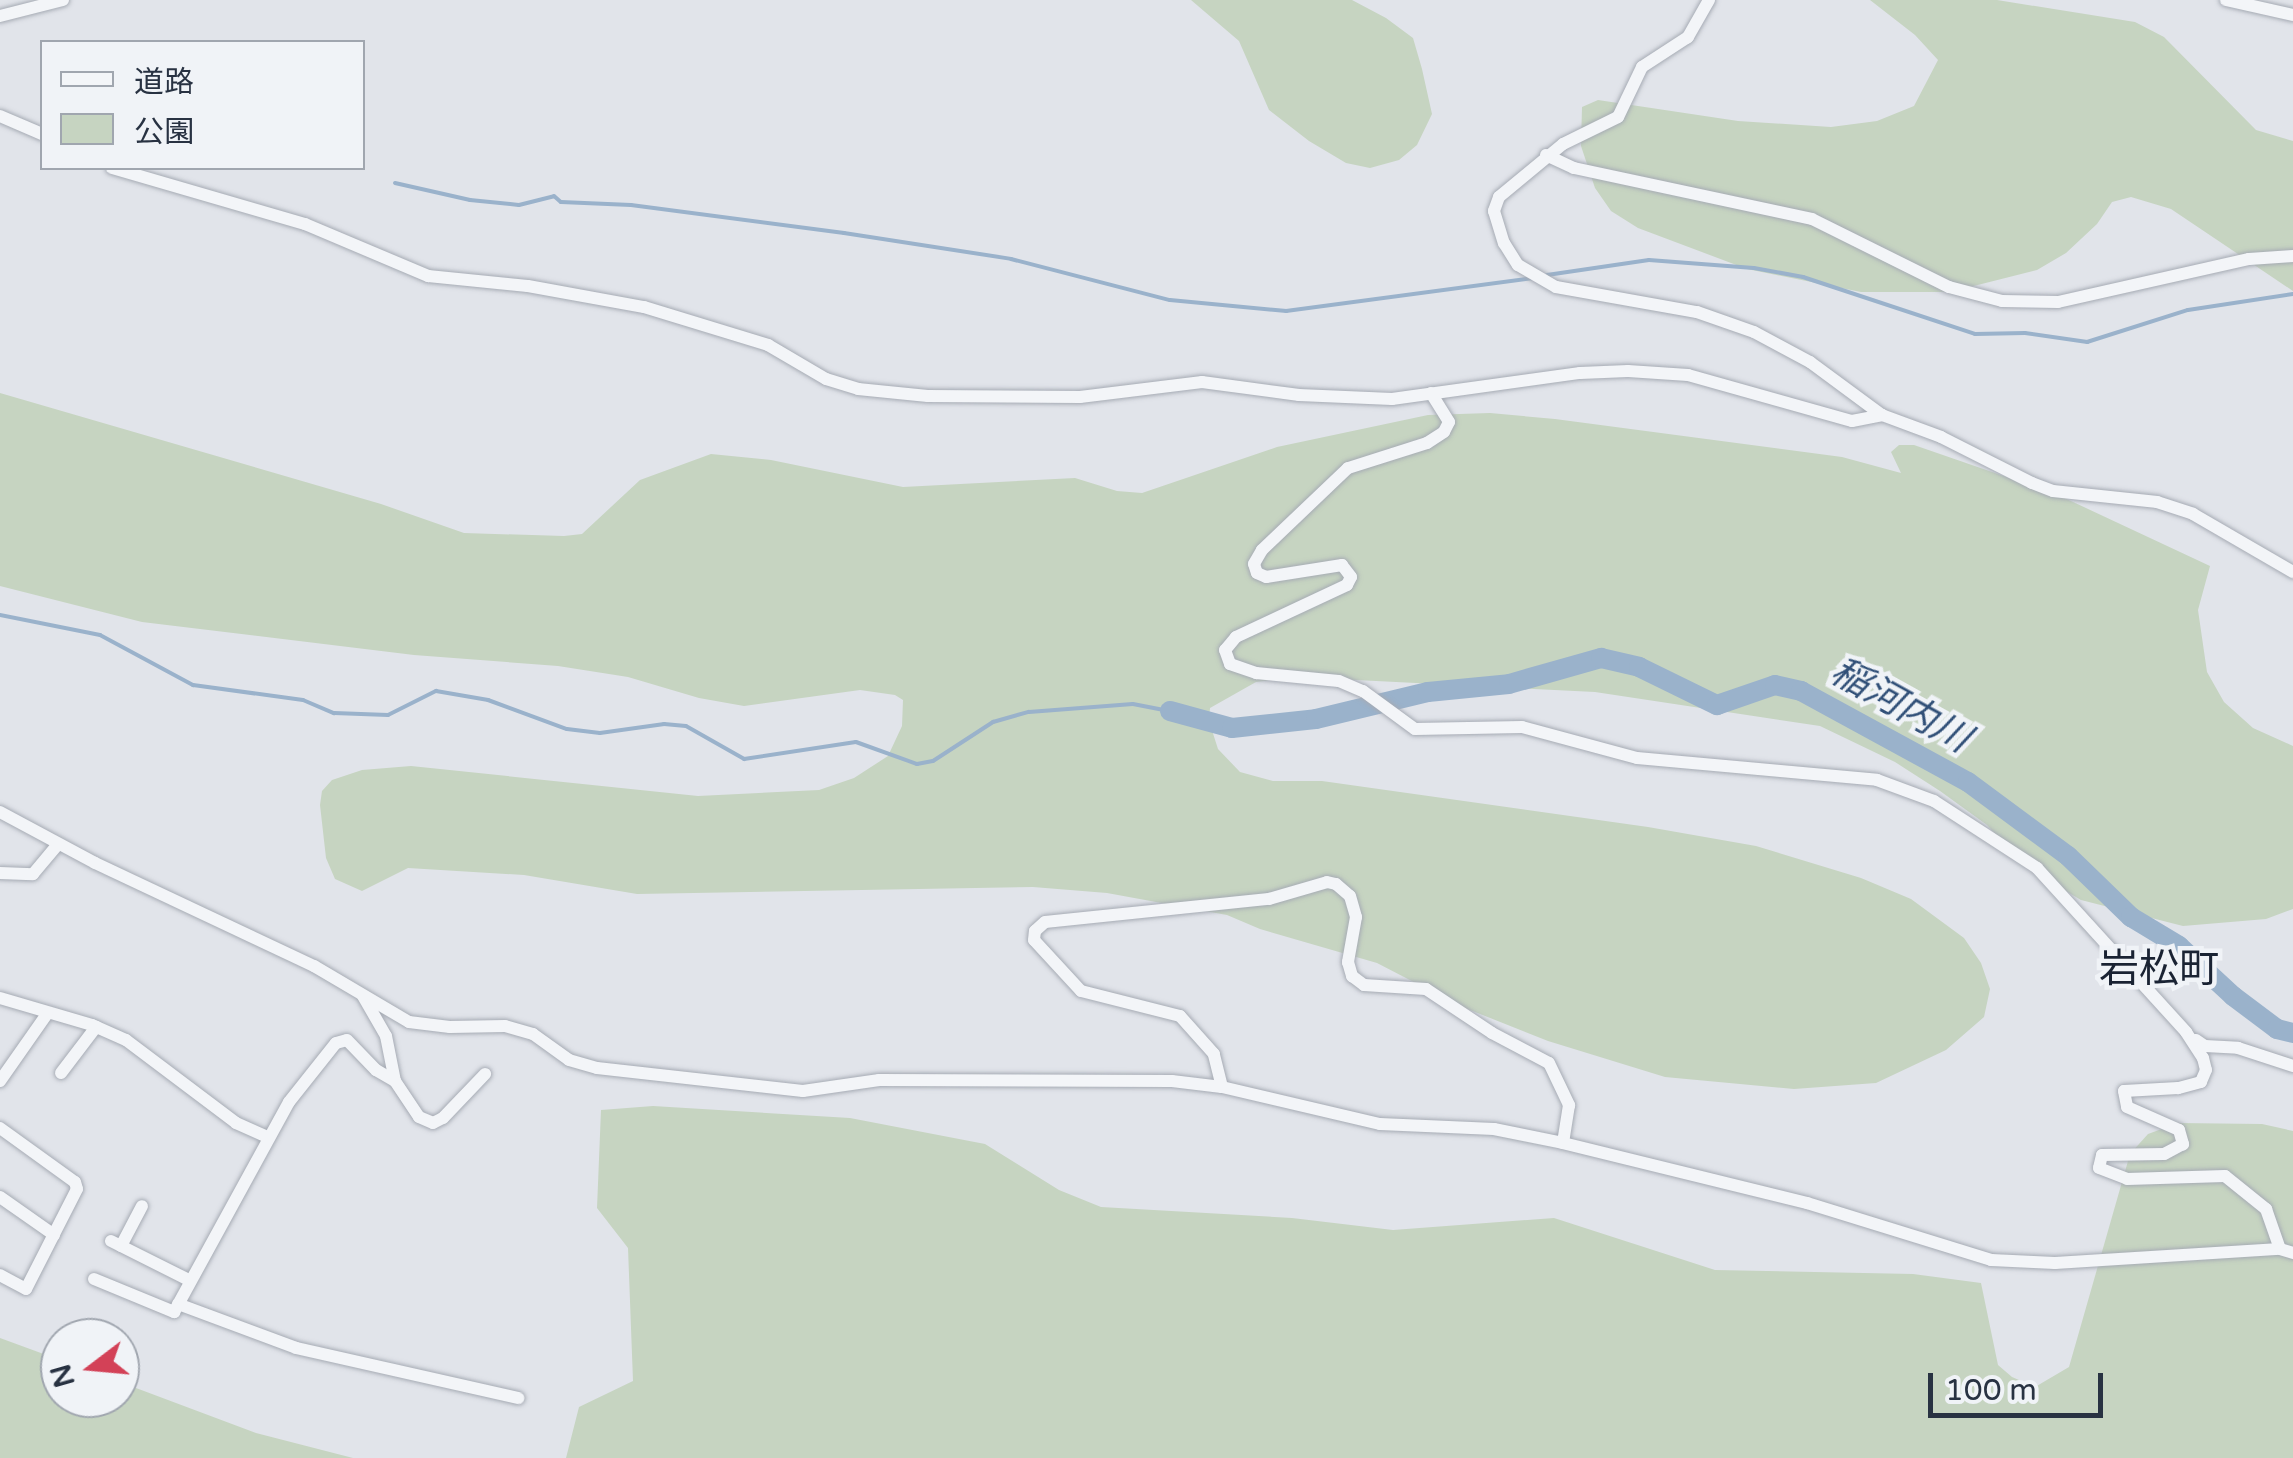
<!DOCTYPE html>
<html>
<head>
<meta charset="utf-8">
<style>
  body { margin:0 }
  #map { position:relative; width:2293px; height:1458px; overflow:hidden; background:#e1e4ea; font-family:"Varela Round","Noto Sans JP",sans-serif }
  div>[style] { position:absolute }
  .green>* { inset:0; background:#c6d4c1 }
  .stream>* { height:4px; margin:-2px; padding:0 2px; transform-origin:2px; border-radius:2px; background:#9ab2cb }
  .river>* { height:20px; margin:-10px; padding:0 10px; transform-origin:10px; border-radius:10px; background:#9ab2cb }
  .roads { filter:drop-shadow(0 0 2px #a6abb4) drop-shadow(0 0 2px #a6abb4) }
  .minor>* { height:12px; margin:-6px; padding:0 6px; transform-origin:6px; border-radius:6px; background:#f3f5f8 }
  span { translate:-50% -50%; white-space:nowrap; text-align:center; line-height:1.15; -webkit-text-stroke:9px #f0f3f7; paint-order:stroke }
  .water-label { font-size:38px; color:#315078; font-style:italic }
  .quarter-label { font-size:40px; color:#1a2333 }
  .legend { position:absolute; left:40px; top:40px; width:325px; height:130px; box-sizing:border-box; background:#f0f3f7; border:2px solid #a0a6af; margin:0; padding:12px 18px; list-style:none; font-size:30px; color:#283242 }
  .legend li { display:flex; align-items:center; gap:20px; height:50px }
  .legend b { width:50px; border:2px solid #a0a6af }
  .north { position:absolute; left:40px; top:1318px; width:100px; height:100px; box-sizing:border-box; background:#f0f3f7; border:2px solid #a0a6af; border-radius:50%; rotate:254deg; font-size:28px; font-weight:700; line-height:40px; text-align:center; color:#283242 }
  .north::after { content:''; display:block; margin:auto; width:35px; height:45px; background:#d34157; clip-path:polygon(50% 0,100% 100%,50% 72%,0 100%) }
  .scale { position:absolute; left:1928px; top:1373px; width:175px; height:45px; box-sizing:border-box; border:5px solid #283242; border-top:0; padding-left:12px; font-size:30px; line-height:35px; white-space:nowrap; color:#283242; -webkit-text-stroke:8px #f0f3f7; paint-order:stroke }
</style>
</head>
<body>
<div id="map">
  <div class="green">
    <div style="clip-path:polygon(1191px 0,1352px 0,1386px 18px,1413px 38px,1422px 69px,1432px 114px,1417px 145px,1399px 160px,1370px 168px,1346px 163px,1309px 141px,1269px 110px,1239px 41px)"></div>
    <div style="clip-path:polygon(1870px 0,1997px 0,2135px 22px,2164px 37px,2256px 130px,2293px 141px,2293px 291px,2171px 209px,2131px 197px,2112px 202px,2097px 224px,2066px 253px,2037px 270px,1950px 292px,1861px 292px,1747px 269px,1638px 228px,1611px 211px,1595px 188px,1581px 146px,1582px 107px,1598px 100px,1738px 121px,1831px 127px,1877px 121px,1914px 106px,1938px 60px,1915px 35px)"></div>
    <div style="clip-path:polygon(0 393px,381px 504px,464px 533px,564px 536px,582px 534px,640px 480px,711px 454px,771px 460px,903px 487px,1075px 478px,1117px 491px,1142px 493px,1277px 447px,1428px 415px,1490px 413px,1555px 419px,1842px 457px,1901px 473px,1891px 452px,1899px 445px,1914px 445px,2056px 494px,2210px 566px,2198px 610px,2207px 672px,2224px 702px,2253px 728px,2293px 746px,2293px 909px,2266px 919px,2183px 926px,2081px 900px,2028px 869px,1987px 825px,1940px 791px,1895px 762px,1820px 726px,1595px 692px,1296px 677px,1256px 682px,1210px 708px,1209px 721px,1218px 749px,1240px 772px,1273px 781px,1322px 781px,1648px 827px,1756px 846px,1861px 878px,1911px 899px,1964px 938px,1981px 963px,1990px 989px,1984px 1017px,1946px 1050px,1876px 1083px,1794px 1089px,1665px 1077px,1548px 1041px,1460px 1006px,1377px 963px,1260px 929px,1227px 915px,1107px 893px,1033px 887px,637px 894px,524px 875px,408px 868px,362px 891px,335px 879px,326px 858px,320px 805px,322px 791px,332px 780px,362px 770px,411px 766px,698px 796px,819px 790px,854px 778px,888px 756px,902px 726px,903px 700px,895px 695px,860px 690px,744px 706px,699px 698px,628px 677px,558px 666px,414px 655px,142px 622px,0 586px)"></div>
    <div style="clip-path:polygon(653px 1106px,850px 1118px,985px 1144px,1059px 1190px,1101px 1207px,1292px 1218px,1393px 1230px,1554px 1218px,1715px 1270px,1913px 1274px,1981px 1283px,1998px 1365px,2012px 1377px,2035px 1387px,2069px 1367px,2130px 1154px,2148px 1134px,2178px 1123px,2262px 1124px,2293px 1131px,2293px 1458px,566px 1458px,579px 1407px,633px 1381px,628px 1248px,597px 1208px,601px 1110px)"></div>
    <div style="clip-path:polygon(0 1338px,60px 1360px,60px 1398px,120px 1398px,120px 1382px,256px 1433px,353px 1458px,0 1458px)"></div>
  </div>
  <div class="stream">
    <div style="left:395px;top:183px;width:77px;rotate:12.8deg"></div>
    <div style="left:470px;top:200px;width:49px;rotate:5.8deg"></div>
    <div style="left:519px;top:205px;width:36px;rotate:-14deg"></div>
    <div style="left:554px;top:196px;width:9px;rotate:41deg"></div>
    <div style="left:561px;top:202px;width:70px;rotate:2.5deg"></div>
    <div style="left:631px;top:205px;width:215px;rotate:7.5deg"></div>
    <div style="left:844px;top:233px;width:169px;rotate:8.8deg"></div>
    <div style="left:1011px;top:259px;width:164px;rotate:14.5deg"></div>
    <div style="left:1170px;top:300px;width:117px;rotate:5.4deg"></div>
    <div style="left:1286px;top:311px;width:249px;rotate:-7.6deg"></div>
    <div style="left:1547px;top:275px;width:103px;rotate:-8.4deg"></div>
    <div style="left:1649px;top:260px;width:105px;rotate:4.4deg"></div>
    <div style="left:1754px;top:268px;width:50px;rotate:10.4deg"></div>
    <div style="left:1803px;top:277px;width:181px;rotate:18.3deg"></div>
    <div style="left:1975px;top:334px;width:50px;rotate:-1.1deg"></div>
    <div style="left:2025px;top:333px;width:63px;rotate:8.3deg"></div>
    <div style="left:2087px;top:342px;width:106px;rotate:-17.6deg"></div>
    <div style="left:2188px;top:310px;width:106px;rotate:-8.7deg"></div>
    <div style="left:0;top:615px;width:102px;rotate:11.3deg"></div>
    <div style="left:100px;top:635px;width:106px;rotate:28.3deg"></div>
    <div style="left:193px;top:685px;width:111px;rotate:7.8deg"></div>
    <div style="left:303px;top:700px;width:34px;rotate:23deg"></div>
    <div style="left:334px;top:713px;width:54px;rotate:2.1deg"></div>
    <div style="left:388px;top:715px;width:54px;rotate:-26.6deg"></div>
    <div style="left:436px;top:691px;width:53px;rotate:9.8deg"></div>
    <div style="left:488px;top:700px;width:84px;rotate:20.2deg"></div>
    <div style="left:567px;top:729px;width:33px;rotate:7deg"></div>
    <div style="left:600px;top:733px;width:65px;rotate:-8deg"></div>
    <div style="left:664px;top:724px;width:22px;rotate:5deg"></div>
    <div style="left:686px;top:726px;width:67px;rotate:29.6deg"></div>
    <div style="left:744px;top:759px;width:113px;rotate:-8.6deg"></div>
    <div style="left:856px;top:742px;width:65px;rotate:19.8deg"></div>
    <div style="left:917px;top:764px;width:16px;rotate:-11deg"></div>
    <div style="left:933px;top:761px;width:72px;rotate:-33deg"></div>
    <div style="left:993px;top:722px;width:37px;rotate:-16deg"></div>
    <div style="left:1029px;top:712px;width:104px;rotate:-4.4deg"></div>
    <div style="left:1133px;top:704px;width:38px;rotate:11deg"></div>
  </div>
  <div class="river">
    <div style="left:1170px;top:711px;width:64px;rotate:15.3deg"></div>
    <div style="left:1232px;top:728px;width:84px;rotate:-6.1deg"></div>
    <div style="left:1316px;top:719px;width:115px;rotate:-13.6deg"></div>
    <div style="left:1428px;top:692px;width:81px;rotate:-5.6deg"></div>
    <div style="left:1509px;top:684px;width:96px;rotate:-15.8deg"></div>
    <div style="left:1601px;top:658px;width:39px;rotate:13deg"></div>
    <div style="left:1639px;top:667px;width:87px;rotate:26deg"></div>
    <div style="left:1717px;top:705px;width:61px;rotate:-19deg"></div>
    <div style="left:1775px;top:685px;width:27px;rotate:13deg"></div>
    <div style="left:1801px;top:691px;width:190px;rotate:28.6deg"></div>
    <div style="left:1968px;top:782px;width:124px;rotate:36.5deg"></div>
    <div style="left:2068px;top:856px;width:88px;rotate:44.1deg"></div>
    <div style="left:2131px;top:917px;width:56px;rotate:31.1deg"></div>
    <div style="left:2179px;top:946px;width:74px;rotate:42.8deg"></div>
    <div style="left:2233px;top:996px;width:55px;rotate:36.9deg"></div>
    <div style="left:2277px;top:1029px;width:16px;rotate:14deg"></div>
  </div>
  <div class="roads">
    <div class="minor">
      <div style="left:1709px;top:0;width:43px;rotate:119.6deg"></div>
      <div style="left:1688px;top:37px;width:55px;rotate:146.9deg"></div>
      <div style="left:1642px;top:67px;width:55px;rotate:115.6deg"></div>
      <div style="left:1618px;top:117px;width:61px;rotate:153.9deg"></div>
      <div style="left:1563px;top:144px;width:83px;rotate:140.4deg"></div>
      <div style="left:1499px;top:197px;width:15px;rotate:110deg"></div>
      <div style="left:1494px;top:211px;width:34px;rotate:73deg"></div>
      <div style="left:1504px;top:243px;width:26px;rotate:58deg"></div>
      <div style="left:1518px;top:265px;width:44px;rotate:30.1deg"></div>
      <div style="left:1556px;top:287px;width:143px;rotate:10.1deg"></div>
      <div style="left:1697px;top:312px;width:60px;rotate:19.3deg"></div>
      <div style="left:1754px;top:332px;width:64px;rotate:28.2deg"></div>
      <div style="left:1810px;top:362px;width:89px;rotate:36.4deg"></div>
      <div style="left:1882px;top:415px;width:63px;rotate:20.4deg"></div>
      <div style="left:1941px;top:437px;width:102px;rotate:26.8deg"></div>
      <div style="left:2032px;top:483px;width:22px;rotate:21deg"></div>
      <div style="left:2053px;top:491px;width:105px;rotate:6deg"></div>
      <div style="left:2157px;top:502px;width:38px;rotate:18deg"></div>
      <div style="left:2193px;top:514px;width:116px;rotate:30.1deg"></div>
      <div style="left:2226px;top:0;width:69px;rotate:12.6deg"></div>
      <div style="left:0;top:16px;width:65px;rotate:-14.3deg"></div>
      <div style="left:0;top:116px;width:46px;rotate:23.2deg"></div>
      <div style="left:1546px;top:155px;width:31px;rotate:25deg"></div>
      <div style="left:1574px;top:168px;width:243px;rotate:12.1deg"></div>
      <div style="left:1812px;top:219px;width:153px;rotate:26.4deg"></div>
      <div style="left:1949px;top:287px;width:55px;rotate:14.8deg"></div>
      <div style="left:2002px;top:301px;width:56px;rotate:1deg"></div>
      <div style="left:2058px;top:302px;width:196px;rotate:-12.7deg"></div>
      <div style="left:2249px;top:259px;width:44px;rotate:-3.9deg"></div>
      <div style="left:112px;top:168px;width:201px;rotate:16.2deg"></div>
      <div style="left:305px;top:224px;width:134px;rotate:22.9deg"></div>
      <div style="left:428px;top:276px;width:100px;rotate:5.7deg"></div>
      <div style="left:528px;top:286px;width:118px;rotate:10.3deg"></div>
      <div style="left:644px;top:307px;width:130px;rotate:17deg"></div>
      <div style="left:768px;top:345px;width:67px;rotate:30.4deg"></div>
      <div style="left:826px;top:379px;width:34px;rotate:17deg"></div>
      <div style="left:858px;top:389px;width:70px;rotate:5.7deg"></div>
      <div style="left:928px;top:396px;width:152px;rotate:0.4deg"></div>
      <div style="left:1080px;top:397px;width:123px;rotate:-7deg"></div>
      <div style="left:1202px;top:382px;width:98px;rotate:7.6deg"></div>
      <div style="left:1299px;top:395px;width:93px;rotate:2.5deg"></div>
      <div style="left:1392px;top:399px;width:190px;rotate:-7.9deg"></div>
      <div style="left:1580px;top:373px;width:48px;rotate:-2.4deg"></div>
      <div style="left:1628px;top:371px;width:60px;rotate:3.8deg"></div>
      <div style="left:1688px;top:375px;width:170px;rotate:15.7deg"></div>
      <div style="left:1852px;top:421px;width:31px;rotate:-11deg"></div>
      <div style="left:1431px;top:393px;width:34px;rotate:58deg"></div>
      <div style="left:1449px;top:422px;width:11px;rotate:117deg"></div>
      <div style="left:1444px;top:432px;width:20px;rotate:147deg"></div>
      <div style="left:1427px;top:443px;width:83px;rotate:162.4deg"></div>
      <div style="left:1348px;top:468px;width:119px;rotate:136.4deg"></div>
      <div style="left:1262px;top:550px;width:16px;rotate:120deg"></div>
      <div style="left:1254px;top:564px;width:9px;rotate:72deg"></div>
      <div style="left:1257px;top:573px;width:10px;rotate:24deg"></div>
      <div style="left:1266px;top:577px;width:77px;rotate:-9deg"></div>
      <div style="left:1342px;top:565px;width:15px;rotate:53deg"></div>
      <div style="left:1351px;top:577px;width:9px;rotate:117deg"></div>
      <div style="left:1347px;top:585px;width:123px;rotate:154.9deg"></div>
      <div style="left:1236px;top:637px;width:17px;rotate:130deg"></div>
      <div style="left:1225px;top:650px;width:15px;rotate:70deg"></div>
      <div style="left:1230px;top:664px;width:28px;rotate:19deg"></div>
      <div style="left:1256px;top:673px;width:83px;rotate:5.5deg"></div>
      <div style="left:1339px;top:681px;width:26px;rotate:23deg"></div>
      <div style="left:1363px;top:691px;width:64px;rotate:36.2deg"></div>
      <div style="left:1415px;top:729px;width:107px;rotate:-1.1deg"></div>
      <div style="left:1522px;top:727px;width:119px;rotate:15.1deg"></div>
      <div style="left:1637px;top:758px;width:241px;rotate:5.2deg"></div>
      <div style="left:1877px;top:780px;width:61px;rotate:20.2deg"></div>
      <div style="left:1934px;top:801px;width:123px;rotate:33deg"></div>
      <div style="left:2037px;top:868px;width:222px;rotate:47.7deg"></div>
      <div style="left:2186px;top:1032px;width:31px;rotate:57deg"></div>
      <div style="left:2203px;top:1058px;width:12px;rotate:76deg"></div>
      <div style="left:2206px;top:1070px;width:13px;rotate:113deg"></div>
      <div style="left:2201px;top:1082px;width:24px;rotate:165deg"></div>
      <div style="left:2178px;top:1088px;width:54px;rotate:176.8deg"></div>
      <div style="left:2124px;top:1091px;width:16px;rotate:79deg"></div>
      <div style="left:2127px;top:1107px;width:57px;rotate:23.9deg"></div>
      <div style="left:2179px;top:1130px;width:15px;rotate:74deg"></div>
      <div style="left:2183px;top:1144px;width:21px;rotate:152deg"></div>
      <div style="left:2164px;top:1154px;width:62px;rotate:179.1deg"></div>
      <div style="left:2102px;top:1155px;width:13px;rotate:103deg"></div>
      <div style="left:2099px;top:1168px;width:30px;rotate:21deg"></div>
      <div style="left:2127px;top:1179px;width:98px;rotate:-1.8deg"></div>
      <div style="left:2225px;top:1176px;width:53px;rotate:38.8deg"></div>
      <div style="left:2266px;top:1209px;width:42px;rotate:70.7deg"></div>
      <div style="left:0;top:812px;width:108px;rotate:28.2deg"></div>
      <div style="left:95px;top:863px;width:242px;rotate:25.2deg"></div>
      <div style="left:314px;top:966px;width:110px;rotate:30.5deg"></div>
      <div style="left:409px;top:1022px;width:41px;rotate:7deg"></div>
      <div style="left:450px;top:1027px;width:55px;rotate:-1deg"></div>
      <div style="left:505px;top:1026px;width:29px;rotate:16deg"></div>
      <div style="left:533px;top:1034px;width:44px;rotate:35.8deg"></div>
      <div style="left:569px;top:1060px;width:29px;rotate:16deg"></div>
      <div style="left:597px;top:1068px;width:207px;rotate:6.4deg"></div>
      <div style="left:803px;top:1091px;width:77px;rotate:-8.2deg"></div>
      <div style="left:879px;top:1080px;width:293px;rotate:0.2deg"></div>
      <div style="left:1172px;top:1081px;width:50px;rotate:6.8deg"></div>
      <div style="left:1222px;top:1087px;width:162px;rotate:13.2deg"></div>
      <div style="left:1380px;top:1124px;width:114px;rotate:2.5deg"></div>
      <div style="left:1494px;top:1129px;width:70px;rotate:11.5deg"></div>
      <div style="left:1563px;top:1143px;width:251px;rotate:13.8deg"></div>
      <div style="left:1807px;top:1203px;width:193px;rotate:17.2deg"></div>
      <div style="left:1991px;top:1260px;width:64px;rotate:2.7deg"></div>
      <div style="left:2055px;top:1263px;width:225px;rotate:-3.6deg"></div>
      <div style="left:2280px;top:1249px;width:14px;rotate:17deg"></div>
      <div style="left:0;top:873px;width:33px;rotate:2deg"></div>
      <div style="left:33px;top:874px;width:39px;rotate:-50deg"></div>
      <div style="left:363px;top:996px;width:46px;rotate:60.1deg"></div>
      <div style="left:386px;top:1036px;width:46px;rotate:78.7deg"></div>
      <div style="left:395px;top:1081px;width:43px;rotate:56.3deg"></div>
      <div style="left:419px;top:1117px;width:15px;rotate:23deg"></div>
      <div style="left:433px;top:1123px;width:11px;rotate:-27deg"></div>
      <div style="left:443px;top:1118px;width:61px;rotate:-46.3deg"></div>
      <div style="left:0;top:998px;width:96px;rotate:16.4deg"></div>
      <div style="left:92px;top:1025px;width:37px;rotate:24deg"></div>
      <div style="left:126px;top:1040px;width:138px;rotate:37deg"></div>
      <div style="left:236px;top:1123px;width:35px;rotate:24deg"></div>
      <div style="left:2196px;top:1040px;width:11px;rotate:34deg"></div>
      <div style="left:2205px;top:1046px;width:33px;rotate:3deg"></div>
      <div style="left:2238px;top:1048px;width:58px;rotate:18.1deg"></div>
      <div style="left:61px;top:1073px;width:58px;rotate:-52.7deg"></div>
      <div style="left:0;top:1081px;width:82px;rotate:-55deg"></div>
      <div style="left:1222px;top:1087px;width:34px;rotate:-104deg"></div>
      <div style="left:1214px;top:1054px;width:51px;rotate:-131.8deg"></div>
      <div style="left:1180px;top:1016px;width:102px;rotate:-165.8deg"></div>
      <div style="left:1081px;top:991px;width:69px;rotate:-132.7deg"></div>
      <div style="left:1034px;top:940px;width:9px;rotate:-84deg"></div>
      <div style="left:1035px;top:931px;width:13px;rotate:-42deg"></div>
      <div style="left:1045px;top:922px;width:225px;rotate:-5.9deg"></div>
      <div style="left:1269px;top:899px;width:60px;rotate:-16.3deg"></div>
      <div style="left:1327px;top:882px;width:9px;rotate:13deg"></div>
      <div style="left:1336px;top:884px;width:18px;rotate:41deg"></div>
      <div style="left:1350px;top:896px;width:22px;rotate:74deg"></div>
      <div style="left:1356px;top:917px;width:46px;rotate:100.1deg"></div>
      <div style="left:1348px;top:962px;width:15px;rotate:74deg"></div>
      <div style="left:1352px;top:976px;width:15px;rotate:37deg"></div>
      <div style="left:1364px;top:985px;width:62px;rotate:3.7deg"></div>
      <div style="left:1426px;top:989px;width:79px;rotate:33.7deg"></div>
      <div style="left:1492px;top:1033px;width:64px;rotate:27.8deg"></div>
      <div style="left:1549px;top:1063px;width:47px;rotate:64.5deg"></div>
      <div style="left:1569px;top:1105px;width:38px;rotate:99deg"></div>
      <div style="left:0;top:1128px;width:92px;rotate:35.8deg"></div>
      <div style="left:75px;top:1182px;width:7px;rotate:74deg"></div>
      <div style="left:77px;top:1189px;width:112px;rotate:117deg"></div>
      <div style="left:26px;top:1289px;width:30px;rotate:-152deg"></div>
      <div style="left:0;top:1197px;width:66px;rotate:35.1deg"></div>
      <div style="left:111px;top:1241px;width:89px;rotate:26.6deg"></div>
      <div style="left:121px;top:1246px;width:45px;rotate:-62.3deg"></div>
      <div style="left:94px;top:1279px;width:87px;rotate:22.4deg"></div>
      <div style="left:174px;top:1312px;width:239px;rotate:-61.3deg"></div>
      <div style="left:289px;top:1102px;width:75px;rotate:-51.5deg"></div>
      <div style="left:336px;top:1043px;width:11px;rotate:-15deg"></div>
      <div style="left:347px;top:1040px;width:42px;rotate:46deg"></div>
      <div style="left:376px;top:1070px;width:22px;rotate:30deg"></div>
      <div style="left:178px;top:1304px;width:126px;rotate:20.4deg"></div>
      <div style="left:296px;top:1348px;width:228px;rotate:12.7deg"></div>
    </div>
  </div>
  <div class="water-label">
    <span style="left:1900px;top:706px;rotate:29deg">稲河内川</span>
  </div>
  <div class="quarter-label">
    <span style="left:2159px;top:969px">岩松町</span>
  </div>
  <ul class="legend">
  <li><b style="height:12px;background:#f3f5f8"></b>道路</li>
  <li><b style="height:28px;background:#c6d4c1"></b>公園</li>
  </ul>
  <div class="north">N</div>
  <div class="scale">100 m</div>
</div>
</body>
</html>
